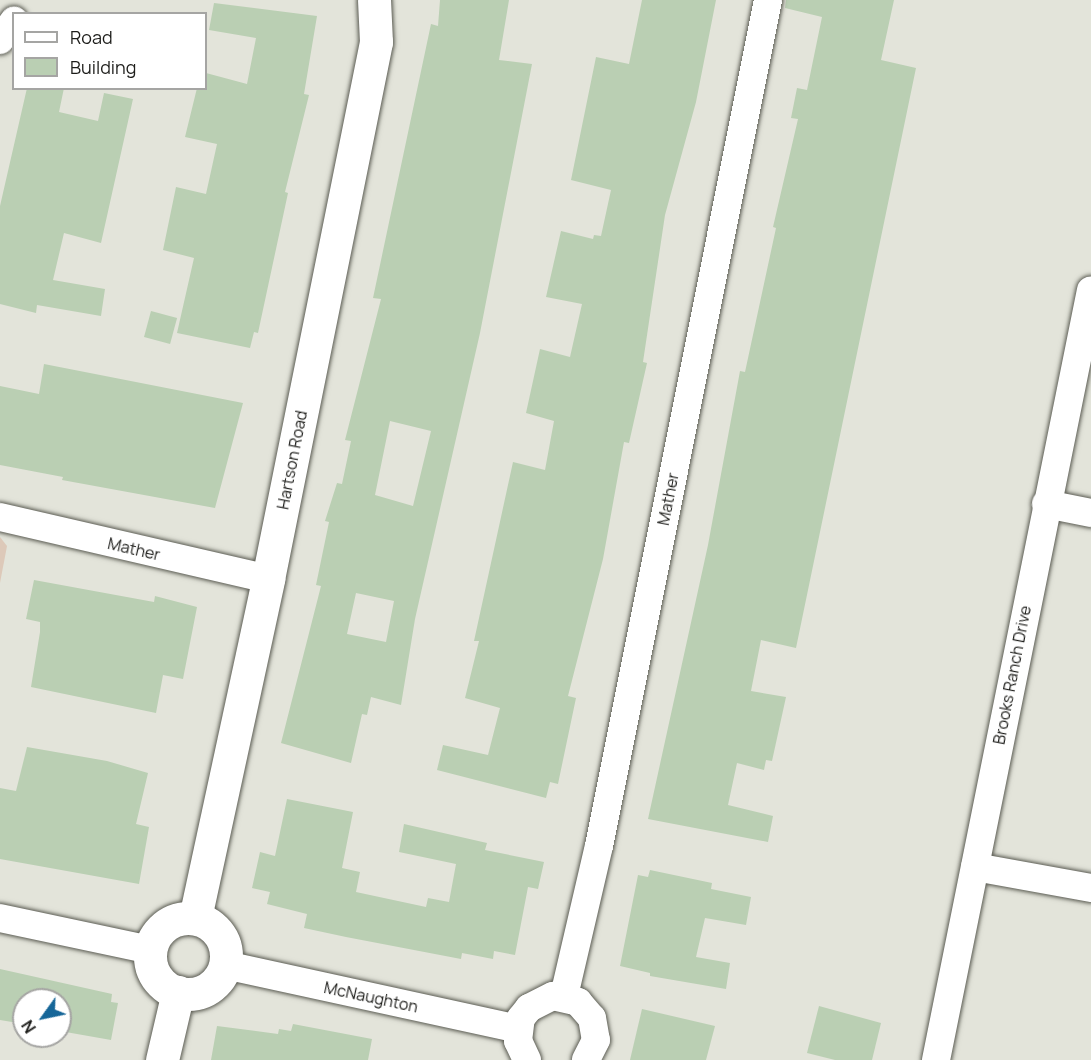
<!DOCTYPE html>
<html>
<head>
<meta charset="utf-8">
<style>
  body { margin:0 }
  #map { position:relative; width:1091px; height:1060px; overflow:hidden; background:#e3e4da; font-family:Manrope,sans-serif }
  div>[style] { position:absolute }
  .green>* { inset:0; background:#ddc9b9 }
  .building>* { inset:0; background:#bacfb3; transform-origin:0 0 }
  .roads { filter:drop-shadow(0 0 2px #5b5c53) drop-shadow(0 0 2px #5b5c53) }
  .minor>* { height:28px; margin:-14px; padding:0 14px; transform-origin:14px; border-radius:14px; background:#fff }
  .tertiary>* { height:33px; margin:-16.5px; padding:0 16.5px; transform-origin:16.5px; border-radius:16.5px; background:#fff }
  .tertiary>.ring { margin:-16.5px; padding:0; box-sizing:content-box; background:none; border:33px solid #fff; border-radius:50% }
  span { translate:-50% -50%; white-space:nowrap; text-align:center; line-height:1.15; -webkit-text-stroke:4.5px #fff; paint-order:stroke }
  .street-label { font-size:16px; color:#1d1d1a }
  .legend { position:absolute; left:12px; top:12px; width:195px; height:78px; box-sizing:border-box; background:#fff; border:2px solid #a5a5a3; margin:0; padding:8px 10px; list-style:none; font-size:18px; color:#1d1d1a }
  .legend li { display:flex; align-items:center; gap:12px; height:30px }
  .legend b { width:30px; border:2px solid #a5a5a3 }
  .north { position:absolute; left:12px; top:988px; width:60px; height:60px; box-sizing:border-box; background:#fff; border:2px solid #a5a5a3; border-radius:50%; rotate:237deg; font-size:16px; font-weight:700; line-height:24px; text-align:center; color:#1d1d1a }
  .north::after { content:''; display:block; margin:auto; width:21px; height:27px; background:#166698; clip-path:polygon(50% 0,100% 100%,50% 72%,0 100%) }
</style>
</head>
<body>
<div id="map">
  <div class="green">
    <div style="clip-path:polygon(0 537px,7px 546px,0 583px)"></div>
  </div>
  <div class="building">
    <div style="clip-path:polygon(evenodd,440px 0,509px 0,499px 60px,532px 64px,480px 333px,415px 619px,401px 705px,371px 697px,367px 715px,362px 714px,351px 763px,281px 743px,321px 586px,316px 585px,329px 522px,325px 521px,337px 483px,342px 484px,351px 441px,345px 440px,381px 299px,373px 298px,431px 24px,438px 26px,440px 0,390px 421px,431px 431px,413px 506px,375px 495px,390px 421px,440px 0,356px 593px,394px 601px,386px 642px,347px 634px,356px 593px)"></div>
    <div style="clip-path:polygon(642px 0,716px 0,696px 102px,665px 215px,643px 362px,647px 363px,629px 443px,624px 442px,603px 559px,568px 696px,576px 698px,563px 760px,558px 784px,550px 782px,546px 798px,437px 770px,443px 745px,488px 755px,500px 708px,465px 698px,479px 641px,474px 641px,513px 462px,545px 470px,554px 421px,526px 413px,540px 349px,570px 357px,582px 304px,546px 297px,561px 231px,593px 239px,594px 235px,601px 236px,611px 190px,571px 180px,596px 57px,629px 64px)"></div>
    <div style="clip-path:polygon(786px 0,894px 0,881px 60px,916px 68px,796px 648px,761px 640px,751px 691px,786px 697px,772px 761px,766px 760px,764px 770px,737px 763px,728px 805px,773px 816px,768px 842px,648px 819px,708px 545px,740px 371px,745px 372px,776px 228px,773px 227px,798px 119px,791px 118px,797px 88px,807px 90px,822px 17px,785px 8px)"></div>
    <div style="clip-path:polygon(214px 3px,317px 16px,304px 94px,309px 95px,285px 192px,288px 193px,258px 333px,254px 332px,250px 348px,177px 333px,194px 258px,163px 250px,176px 187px,206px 194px,217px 144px,185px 137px,197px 88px,206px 88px,206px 73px,247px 84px,256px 38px,209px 30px)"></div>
    <div style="clip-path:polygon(27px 88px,64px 88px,59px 112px,98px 121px,104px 93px,133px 99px,101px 243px,64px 233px,53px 280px,105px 289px,101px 316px,37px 305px,36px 313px,0 304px,0 206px)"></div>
    <div style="left:151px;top:311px;width:27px;height:27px;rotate:15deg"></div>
    <div style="clip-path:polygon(44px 364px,243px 403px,215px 508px,62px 480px,63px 477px,0 465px,0 386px,39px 394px)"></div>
    <div style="clip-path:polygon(34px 580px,154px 602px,155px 596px,197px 607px,183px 679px,163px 675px,156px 713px,31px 687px,40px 632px,40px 622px,26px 619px)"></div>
    <div style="clip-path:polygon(27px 747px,107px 761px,148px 773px,136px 824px,149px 827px,139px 884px,0 859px,0 788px,16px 791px)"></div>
    <div style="clip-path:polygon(287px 799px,353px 812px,342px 868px,360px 872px,356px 892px,426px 907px,428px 898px,449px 902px,456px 864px,399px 852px,404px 824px,487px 843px,485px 850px,544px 862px,538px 889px,528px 887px,515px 955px,494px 951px,493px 959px,462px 953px,461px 959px,346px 937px,304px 928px,307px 914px,267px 904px,270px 892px,252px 888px,260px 852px,275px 856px)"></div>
    <div style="clip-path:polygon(650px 870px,712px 883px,711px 889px,751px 897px,746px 925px,705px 918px,696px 957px,730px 963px,726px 989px,650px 976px,650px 973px,620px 966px,638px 875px,648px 877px)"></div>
    <div style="clip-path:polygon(0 969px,112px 994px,111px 1002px,118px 1003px,111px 1040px,60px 1031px,60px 1000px,24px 1000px,24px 1024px,0 1020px)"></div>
    <div style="clip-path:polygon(819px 1006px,881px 1023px,872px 1060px,835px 1060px,807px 1053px)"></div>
    <div style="clip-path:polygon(642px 1009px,715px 1026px,706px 1060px,630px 1060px)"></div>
    <div style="clip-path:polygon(293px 1024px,372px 1039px,368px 1060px,211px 1060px,217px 1026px,278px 1034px,279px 1029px,291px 1031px)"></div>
  </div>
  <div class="roads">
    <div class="minor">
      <div style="left:0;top:40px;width:24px;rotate:-54deg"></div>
      <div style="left:1046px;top:504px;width:46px;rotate:11.3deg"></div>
      <div style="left:0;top:517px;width:275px;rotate:13deg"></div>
      <div style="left:975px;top:867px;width:118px;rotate:10.3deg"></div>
      <div style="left:0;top:918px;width:154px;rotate:12deg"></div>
      <div style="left:225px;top:965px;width:300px;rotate:12.3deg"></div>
      <div style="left:564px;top:996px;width:154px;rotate:-76.9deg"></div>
      <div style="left:599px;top:846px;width:863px;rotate:-78.7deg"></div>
      <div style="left:527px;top:1060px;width:21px;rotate:-115deg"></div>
      <div style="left:518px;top:1041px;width:23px;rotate:-83deg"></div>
      <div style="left:521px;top:1018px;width:13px;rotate:-51deg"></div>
      <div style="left:529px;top:1008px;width:27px;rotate:-27deg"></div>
      <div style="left:553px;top:996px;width:26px;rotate:13deg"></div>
      <div style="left:578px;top:1002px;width:21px;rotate:49deg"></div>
      <div style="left:592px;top:1018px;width:22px;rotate:80deg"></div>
      <div style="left:596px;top:1040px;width:22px;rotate:117deg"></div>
      <div style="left:936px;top:1060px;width:785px;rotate:-78.62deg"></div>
    </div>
    <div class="tertiary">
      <div style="left:195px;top:918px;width:347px;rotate:-77.8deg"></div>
      <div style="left:268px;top:579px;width:548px;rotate:-78.63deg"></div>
      <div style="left:376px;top:42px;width:42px;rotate:-92.7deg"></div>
      <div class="ring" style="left:150px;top:918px;width:43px;height:43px"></div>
      <div style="left:162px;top:1060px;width:70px;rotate:-76.8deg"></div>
    </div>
  </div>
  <div class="street-label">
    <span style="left:292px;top:460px;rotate:-79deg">Hartson Road</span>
    <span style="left:668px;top:499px;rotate:-79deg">Mather</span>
    <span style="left:134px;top:549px;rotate:13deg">Mather</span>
    <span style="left:1012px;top:675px;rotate:-79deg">Brooks Ranch Drive</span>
    <span style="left:371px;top:997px;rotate:12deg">McNaughton</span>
  </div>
  <ul class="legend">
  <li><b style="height:8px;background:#fff"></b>Road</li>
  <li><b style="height:16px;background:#bacfb3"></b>Building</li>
  </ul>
  <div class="north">N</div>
</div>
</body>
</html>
